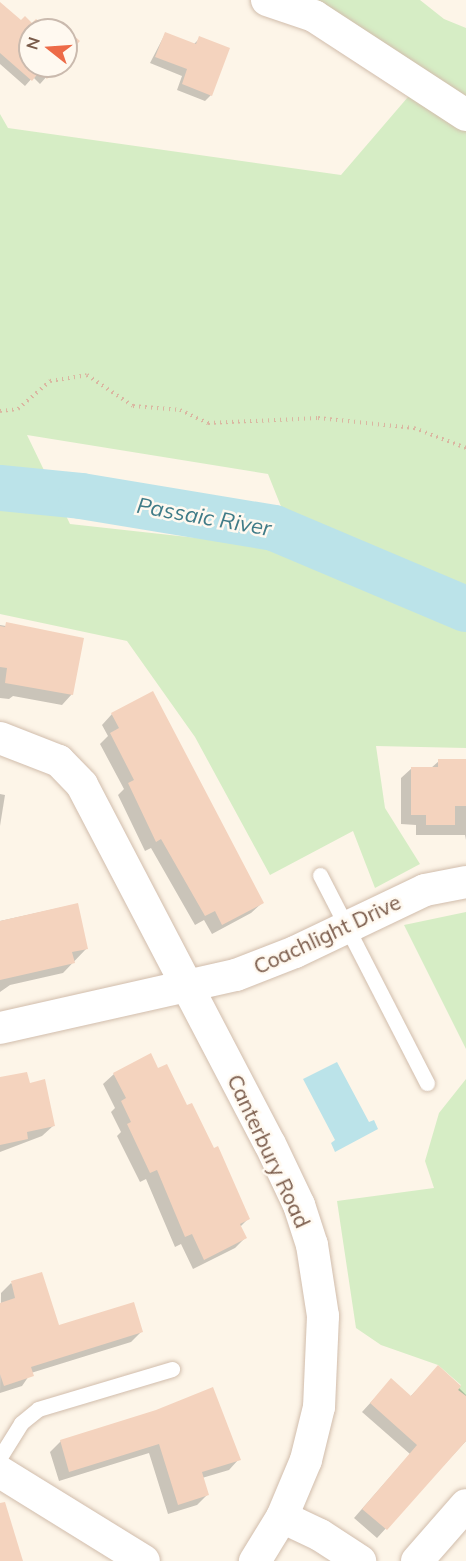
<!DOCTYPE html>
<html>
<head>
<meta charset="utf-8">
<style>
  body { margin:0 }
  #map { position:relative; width:466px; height:1561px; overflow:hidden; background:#fdf5e8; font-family:Mulish,sans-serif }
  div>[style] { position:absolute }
  .green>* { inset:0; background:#d6edc5 }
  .water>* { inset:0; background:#bbe3e9 }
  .shadow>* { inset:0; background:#0003 }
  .river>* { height:46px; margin:-23px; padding:0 23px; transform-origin:23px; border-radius:23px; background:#bbe3e9 }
  .building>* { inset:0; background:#f4d3be }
  .path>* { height:4px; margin-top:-2px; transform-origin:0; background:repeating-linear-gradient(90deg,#dab6a1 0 1.5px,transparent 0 6px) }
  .roads { filter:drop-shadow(0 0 2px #d1bdac) drop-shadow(0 0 2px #d1bdac) }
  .service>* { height:15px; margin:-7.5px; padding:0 7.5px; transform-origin:7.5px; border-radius:7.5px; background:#fff }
  .minor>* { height:32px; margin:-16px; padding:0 16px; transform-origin:16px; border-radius:16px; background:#fff }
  span { translate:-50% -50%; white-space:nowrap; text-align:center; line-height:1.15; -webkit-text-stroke:5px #fff9f0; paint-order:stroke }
  .street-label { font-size:21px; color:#7a5b4a }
  .water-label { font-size:22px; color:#3f7b87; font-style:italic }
  .north { position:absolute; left:18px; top:18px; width:60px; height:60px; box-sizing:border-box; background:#fff9f0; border:2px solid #cabaae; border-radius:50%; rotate:287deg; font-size:16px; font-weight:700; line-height:24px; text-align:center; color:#7a5b4a }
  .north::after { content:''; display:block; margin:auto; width:21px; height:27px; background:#ed6b48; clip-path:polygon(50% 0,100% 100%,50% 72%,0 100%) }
</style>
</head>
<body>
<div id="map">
  <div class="green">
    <div style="clip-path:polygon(evenodd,286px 0,420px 0,444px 19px,466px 28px,466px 748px,376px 746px,385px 808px,420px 864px,375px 888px,353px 831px,270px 875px,195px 737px,127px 641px,0 614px,0 114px,8px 128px,341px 175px,426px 76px,286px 0,27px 435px,268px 474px,298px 549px,70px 524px,27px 435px)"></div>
    <div style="clip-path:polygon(466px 912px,466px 1049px,404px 925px)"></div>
    <div style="clip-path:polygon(466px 1079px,466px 1396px,458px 1390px,461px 1385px,438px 1365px,381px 1345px,356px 1328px,337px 1201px,434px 1188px,425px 1161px,439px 1113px)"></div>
  </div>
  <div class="water">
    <div style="clip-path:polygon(337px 1062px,369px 1122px,374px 1120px,378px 1129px,335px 1152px,331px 1143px,335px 1140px,303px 1079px)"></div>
  </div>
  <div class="shadow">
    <div style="clip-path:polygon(0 20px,47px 30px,30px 30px,30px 66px,56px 66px,40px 84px,33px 77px,25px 86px,0 64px)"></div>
    <div style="clip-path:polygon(165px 34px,193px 45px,200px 38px,211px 95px,205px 101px,177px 90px,182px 76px,150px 63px)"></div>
    <div style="clip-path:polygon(0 625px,82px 639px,72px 694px,62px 705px,13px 696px,9px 699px,0 698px)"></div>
    <div style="clip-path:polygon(112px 714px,262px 903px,251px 913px,212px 934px,204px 920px,195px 925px,151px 848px,145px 851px,118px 795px,124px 789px,100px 744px,108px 736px,102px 725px)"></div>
    <div style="clip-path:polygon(439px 761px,466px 761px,466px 840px,465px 835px,416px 835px,416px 825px,401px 824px,401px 778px,412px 768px,431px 768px)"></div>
    <div style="clip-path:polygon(0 794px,5px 795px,0 826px)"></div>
    <div style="clip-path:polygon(77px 904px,87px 948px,63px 973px,10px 985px,0 992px,0 921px)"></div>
    <div style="clip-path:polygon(158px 1070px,187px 1107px,248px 1219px,240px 1227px,245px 1238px,235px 1248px,193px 1269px,181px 1244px,175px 1247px,146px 1179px,140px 1182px,117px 1136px,121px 1132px,111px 1112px,115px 1108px,103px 1084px,114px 1074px)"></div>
    <div style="clip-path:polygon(0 1079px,28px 1084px,53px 1126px,42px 1136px,0 1152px)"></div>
    <div style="clip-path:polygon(11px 1283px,58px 1327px,141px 1332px,131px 1342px,31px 1373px,22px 1386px,0 1393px,1px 1293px)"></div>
    <div style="clip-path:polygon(438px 1367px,466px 1395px,466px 1441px,377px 1538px,354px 1518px,410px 1454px,362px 1412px,383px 1389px,410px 1397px)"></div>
    <div style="clip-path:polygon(156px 1411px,239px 1459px,229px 1470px,202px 1478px,208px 1494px,197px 1505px,168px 1514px,149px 1453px,59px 1481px,50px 1452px,61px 1441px)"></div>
  </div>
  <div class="river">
    <div style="left:0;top:488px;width:81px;rotate:5.6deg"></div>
    <div style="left:81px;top:496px;width:196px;rotate:9.4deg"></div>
    <div style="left:274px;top:528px;width:208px;rotate:22.9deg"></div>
  </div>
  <div class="building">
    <div style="clip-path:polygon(0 2px,21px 20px,25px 16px,32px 23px,36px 19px,49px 30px,30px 30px,30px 66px,58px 66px,47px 79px,39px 72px,32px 81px,0 53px)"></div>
    <div style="clip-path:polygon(59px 23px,80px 41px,66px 56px,66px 30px,53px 30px)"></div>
    <div style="clip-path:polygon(165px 32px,196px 44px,199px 36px,230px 48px,212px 96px,182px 84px,187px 69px,155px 57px)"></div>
    <div style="clip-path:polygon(6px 622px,84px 638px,73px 695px,5px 683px,7px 668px,0 667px,0 626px,5px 627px)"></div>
    <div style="clip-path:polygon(153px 691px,264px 903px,222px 925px,215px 911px,205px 916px,161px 839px,156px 842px,128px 783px,134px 780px,110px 733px,119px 728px,111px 713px)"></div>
    <div style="clip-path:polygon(438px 759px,466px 759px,466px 806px,455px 806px,455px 825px,426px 825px,426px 815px,411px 815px,411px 767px,438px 767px)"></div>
    <div style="clip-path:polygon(78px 903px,88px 949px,72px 952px,75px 963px,0 980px,0 921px)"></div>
    <div style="clip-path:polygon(151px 1053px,158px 1068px,167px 1064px,187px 1105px,192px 1103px,214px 1148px,218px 1146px,250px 1219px,240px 1224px,247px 1238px,204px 1260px,192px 1234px,185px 1237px,157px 1170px,150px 1173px,127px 1124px,131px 1122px,121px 1101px,126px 1098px,113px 1073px)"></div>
    <div style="clip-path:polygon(27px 1072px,30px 1083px,45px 1079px,55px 1126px,27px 1132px,28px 1139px,0 1145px,0 1077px)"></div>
    <div style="clip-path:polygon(42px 1272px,59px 1325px,134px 1302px,143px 1332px,31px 1367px,34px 1376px,4px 1386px,0 1374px,0 1303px,15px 1298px,11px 1281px)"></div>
    <div style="clip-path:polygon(438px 1365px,461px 1386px,458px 1390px,466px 1396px,466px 1441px,387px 1530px,362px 1509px,417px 1445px,370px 1403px,391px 1378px,411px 1396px)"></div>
    <div style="clip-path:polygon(213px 1387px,241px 1460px,202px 1472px,209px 1495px,178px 1505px,159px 1444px,69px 1472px,60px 1440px,156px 1410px)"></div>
    <div style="clip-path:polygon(5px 1502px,23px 1561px,0 1561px,0 1503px)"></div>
  </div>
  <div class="path">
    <div style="left:0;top:411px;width:18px;rotate:-6deg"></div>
    <div style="left:18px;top:409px;width:43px;rotate:-41.2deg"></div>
    <div style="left:50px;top:381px;width:37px;rotate:-9deg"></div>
    <div style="left:87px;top:375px;width:55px;rotate:34deg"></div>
    <div style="left:133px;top:406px;width:47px;rotate:4.9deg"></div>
    <div style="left:180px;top:410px;width:31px;rotate:25deg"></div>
    <div style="left:208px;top:423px;width:110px;rotate:-2.6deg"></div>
    <div style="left:318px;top:418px;width:97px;rotate:5.9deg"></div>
    <div style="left:414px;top:428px;width:56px;rotate:21deg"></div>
  </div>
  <div class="roads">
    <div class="service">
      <div style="left:320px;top:875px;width:234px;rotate:62.8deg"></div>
      <div style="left:0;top:1457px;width:40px;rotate:-58deg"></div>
      <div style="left:21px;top:1423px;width:22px;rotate:-39deg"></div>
      <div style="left:38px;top:1409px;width:140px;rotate:-16.6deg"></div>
    </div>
    <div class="minor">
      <div style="left:267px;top:0;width:50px;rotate:18.8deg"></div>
      <div style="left:314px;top:16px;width:181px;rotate:33.1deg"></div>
      <div style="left:0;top:738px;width:63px;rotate:21.3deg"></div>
      <div style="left:59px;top:761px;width:33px;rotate:46deg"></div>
      <div style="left:82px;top:785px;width:405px;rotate:62.4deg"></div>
      <div style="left:270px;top:1144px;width:68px;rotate:64.6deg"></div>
      <div style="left:299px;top:1205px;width:42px;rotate:72deg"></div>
      <div style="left:312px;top:1245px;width:72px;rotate:81.2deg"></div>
      <div style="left:323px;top:1316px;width:91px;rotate:92.5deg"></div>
      <div style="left:319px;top:1407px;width:55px;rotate:103.8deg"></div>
      <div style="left:306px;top:1460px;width:62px;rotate:112.8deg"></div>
      <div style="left:282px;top:1517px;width:52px;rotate:121.5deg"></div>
      <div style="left:0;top:1028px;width:242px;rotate:-12.7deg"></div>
      <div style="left:236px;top:975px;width:63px;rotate:-21.3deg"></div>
      <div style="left:295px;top:952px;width:144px;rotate:-25.5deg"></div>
      <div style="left:425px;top:890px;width:42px;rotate:-11deg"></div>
      <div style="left:0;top:1472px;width:169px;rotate:31.7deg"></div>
      <div style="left:282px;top:1517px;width:42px;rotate:25.3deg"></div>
      <div style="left:320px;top:1535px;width:48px;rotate:33deg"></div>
      <div style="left:417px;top:1561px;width:74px;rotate:-48.8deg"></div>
    </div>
  </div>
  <div class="street-label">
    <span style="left:327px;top:934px;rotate:-25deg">Coachlight Drive</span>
    <span style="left:269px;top:1151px;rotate:65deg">Canterbury Road</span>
  </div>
  <div class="water-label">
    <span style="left:204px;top:517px;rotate:10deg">Passaic River</span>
  </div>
  <div class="north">N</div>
</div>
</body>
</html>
